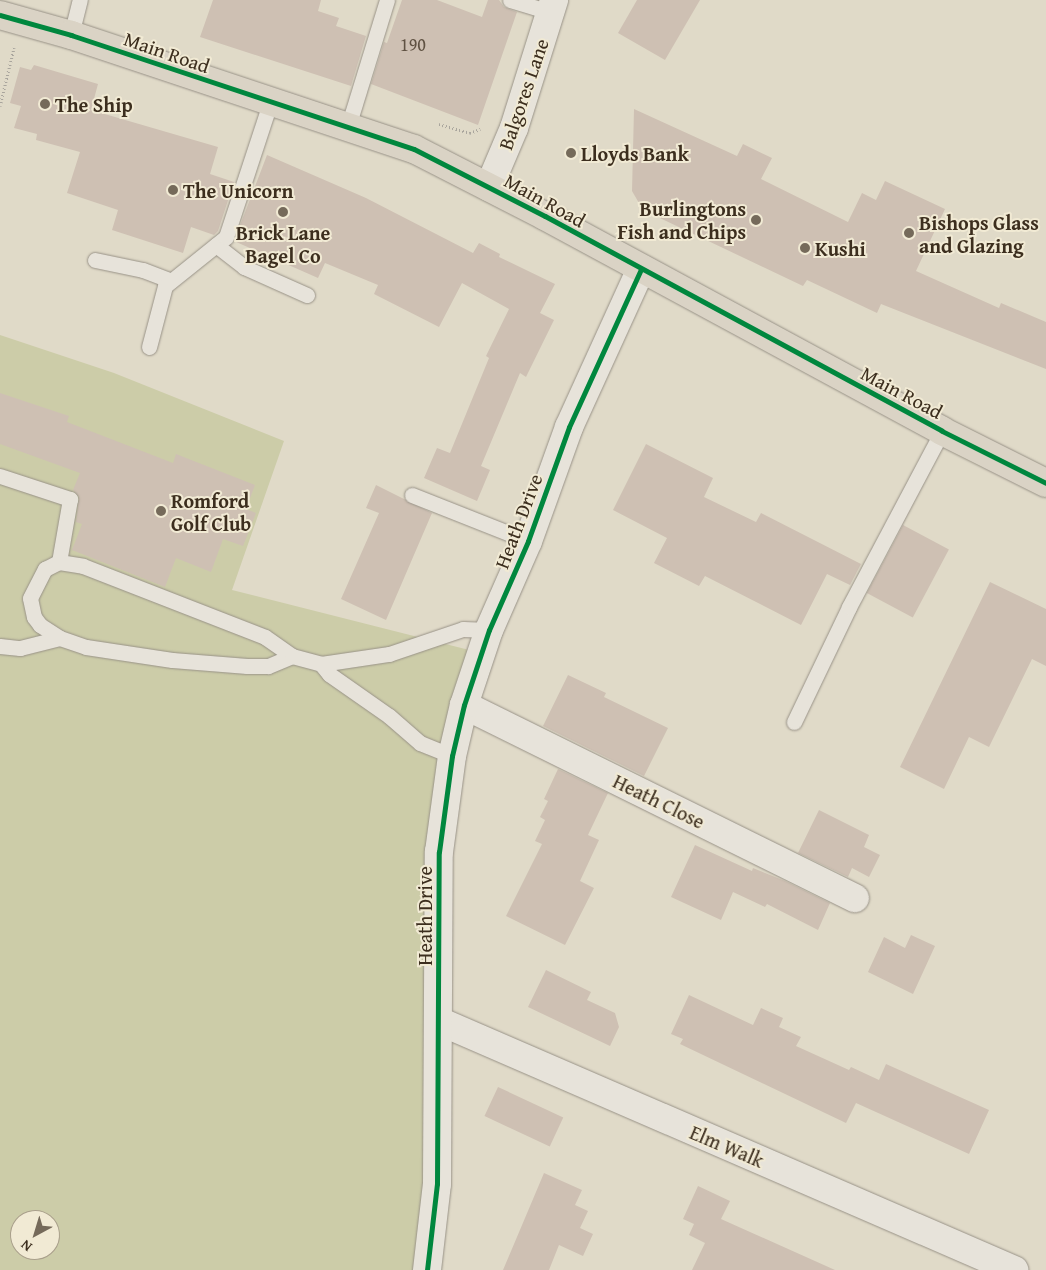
<!DOCTYPE html>
<html>
<head>
<meta charset="utf-8">
<style>
  body { margin:0 }
  #map { position:relative; width:1046px; height:1270px; overflow:hidden; background:#e0dac8; font-family:"Gentium Book Plus",serif }
  div>[style] { position:absolute }
  .green>* { inset:0; background:#cccca8 }
  .building>* { inset:0; background:#cec0b3; transform-origin:0 0 }
  .path>* { height:3px; margin-top:-1.5px; transform-origin:0; background:repeating-linear-gradient(90deg,#a9a59d 0 1px,transparent 0 3.5px) }
  .roads { filter:drop-shadow(0 0 1px #989287) drop-shadow(0 0 1px #989287) }
  .lane>* { height:15px; margin:-7.5px; padding:0 7.5px; transform-origin:7.5px; border-radius:7.5px; background:#e7e3da }
  .street>* { height:28px; margin:-14px; padding:0 14px; transform-origin:14px; border-radius:14px; background:#e7e3da }
  .secondary>* { height:28px; margin:-14px; padding:0 14px; transform-origin:14px; border-radius:14px; background:#e7e3da }
  .primary>* { height:28px; margin:-14px; padding:0 14px; transform-origin:14px; border-radius:14px; background:#dad3c5 }
  .cycleway>* { height:5px; margin:-2.5px; padding:0 2.5px; transform-origin:2.5px; border-radius:2.5px; background:#00873e }
  .dots>* { width:14px; height:14px; translate:-50% -50%; box-sizing:border-box; border:2px solid #f1ead4; border-radius:50% }
  span { translate:-50% -50%; white-space:nowrap; text-align:center; line-height:1.15; -webkit-text-stroke:4px #f1ead4; paint-order:stroke }
  .number-label { font-size:18px; color:#605243 }
  .number-label span { -webkit-text-stroke-width:0 }
  .street-label { font-size:20px; color:#3c2e1e }
  .poi-label { font-size:20px; color:#3c2e1e; font-weight:700 }
  .left { translate:0 -50%; text-align:left }
  .right { translate:-100% -50%; text-align:right }
  .north { position:absolute; left:10px; top:1210px; width:50px; height:50px; box-sizing:border-box; background:#f1ead4; border:1px solid #a99f8b; border-radius:50%; rotate:219deg; font-size:14px; font-weight:700; line-height:20px; text-align:center; color:#3c2e1e }
  .north::after { content:''; display:block; margin:auto; width:18px; height:22px; background:#756a5a; clip-path:polygon(50% 0,100% 100%,50% 72%,0 100%) }
</style>
</head>
<body>
<div id="map">
  <div class="green">
    <div style="clip-path:polygon(evenodd,0 335px,114px 373px,284px 441px,232px 590px,481px 653px,439px 852px,427px 1270px,0 1270px,0 335px,20px 1220px,50px 1220px,50px 1250px,20px 1250px,20px 1220px)"></div>
  </div>
  <div class="building">
    <div style="clip-path:polygon(213px 0,321px 0,318px 11px,339px 18px,336px 26px,366px 36px,351px 86px,200px 37px)"></div>
    <div style="clip-path:polygon(402px 0,437px 0,482px 17px,488px 0,499px 0,504px 7px,517px 12px,478px 125px,371px 84px,384px 42px,387px 43px)"></div>
    <div style="clip-path:polygon(637px 0,700px 0,665px 60px,618px 33px)"></div>
    <div style="clip-path:polygon(34px 65px,98px 84px,91px 110px,218px 147px,210px 174px,234px 182px,218px 231px,214px 235px,191px 227px,183px 253px,112px 230px,118px 210px,67px 193px,80px 152px,36px 140px,37px 134px,14px 128px,21px 106px,10px 103px,20px 67px,31px 70px)"></div>
    <div style="clip-path:polygon(634px 109px,737px 156px,743px 144px,772px 158px,761px 179px,848px 222px,862px 193px,876px 200px,885px 181px,945px 209px,916px 271px,999px 308px,1001px 303px,1046px 322px,1046px 369px,881px 304px,877px 313px,807px 280px,803px 286px,643px 210px,632px 191px)"></div>
    <div style="clip-path:polygon(267px 155px,366px 198px,473px 253px,479px 243px,500px 254px,499px 257px,555px 284px,540px 313px,554px 320px,526px 377px,520px 373px,481px 466px,490px 470px,477px 501px,424px 478px,437px 448px,450px 453px,489px 358px,486px 356px,509px 309px,462px 283px,439px 327px,374px 294px,378px 285px,325px 263px,318px 278px,234px 241px)"></div>
    <div style="clip-path:polygon(0 393px,69px 416px,67px 422px,173px 463px,176px 454px,255px 485px,246px 509px,256px 513px,243px 546px,223px 539px,211px 572px,176px 558px,165px 587px,72px 550px,82px 524px,76px 522px,79px 497px,73px 490px,80px 473px,0 444px)"></div>
    <div style="clip-path:polygon(646px 444px,713px 478px,704px 497px,756px 522px,761px 513px,861px 564px,850px 585px,827px 574px,801px 625px,705px 576px,699px 586px,654px 563px,667px 538px,613px 510px)"></div>
    <div style="clip-path:polygon(376px 485px,432px 513px,386px 620px,341px 599px,379px 513px,366px 508px)"></div>
    <div style="left:903px;top:525px;width:52px;height:77px;rotate:28deg"></div>
    <div style="clip-path:polygon(990px 582px,1046px 609px,1046px 666px,1032px 659px,989px 747px,969px 737px,944px 789px,900px 767px)"></div>
    <div style="clip-path:polygon(568px 675px,606px 693px,604px 697px,668px 728px,644px 776px,543px 726px)"></div>
    <div style="clip-path:polygon(558px 769px,608px 793px,588px 835px,599px 840px,580px 881px,594px 888px,565px 945px,506px 916px,542px 844px,535px 841px,545px 820px,540px 817px,548px 801px,544px 799px)"></div>
    <div style="clip-path:polygon(819px 810px,869px 835px,864px 847px,880px 855px,869px 877px,852px 868px,848px 877px,798px 853px)"></div>
    <div style="clip-path:polygon(695px 845px,752px 871px,753px 868px,785px 881px,830px 903px,818px 930px,767px 904px,765px 907px,733px 892px,721px 920px,671px 897px)"></div>
    <div style="clip-path:polygon(911px 935px,935px 946px,913px 994px,868px 972px,884px 937px,905px 948px)"></div>
    <div style="clip-path:polygon(546px 970px,591px 992px,587px 1000px,615px 1013px,619px 1027px,610px 1046px,528px 1007px)"></div>
    <div style="clip-path:polygon(689px 995px,753px 1025px,761px 1008px,783px 1018px,779px 1027px,801px 1037px,796px 1046px,849px 1070px,851px 1067px,879px 1080px,886px 1064px,989px 1110px,969px 1154px,856px 1103px,846px 1123px,680px 1044px,683px 1039px,671px 1034px)"></div>
    <div style="left:498px;top:1087px;width:72px;height:32px;rotate:25deg"></div>
    <div style="clip-path:polygon(544px 1173px,582px 1190px,575px 1205px,588px 1211px,580px 1228px,593px 1234px,583px 1256px,559px 1245px,549px 1270px,503px 1270px)"></div>
    <div style="clip-path:polygon(698px 1186px,730px 1201px,721px 1219px,835px 1270px,692px 1270px,705px 1243px,689px 1235px,694px 1224px,683px 1219px)"></div>
  </div>
  <div class="path">
    <div style="left:0;top:106px;width:60px;rotate:-76.4deg"></div>
    <div style="left:439px;top:124px;width:32px;rotate:16deg"></div>
    <div style="left:470px;top:133px;width:11px;rotate:-22deg"></div>
  </div>
  <div class="roads">
    <div class="lane">
      <div style="left:510px;top:0;width:42px;rotate:16.7deg"></div>
      <div style="left:71px;top:35px;width:36px;rotate:-76deg"></div>
      <div style="left:347px;top:130px;width:136px;rotate:-72.9deg"></div>
      <div style="left:216px;top:245px;width:36px;rotate:38deg"></div>
      <div style="left:244px;top:267px;width:69px;rotate:24deg"></div>
      <div style="left:95px;top:260px;width:49px;rotate:11.8deg"></div>
      <div style="left:143px;top:270px;width:30px;rotate:21deg"></div>
      <div style="left:149px;top:347px;width:63px;rotate:-75.3deg"></div>
      <div style="left:165px;top:286px;width:78px;rotate:-38.8deg"></div>
      <div style="left:226px;top:237px;width:141px;rotate:-71.8deg"></div>
      <div style="left:0;top:476px;width:74px;rotate:18.2deg"></div>
      <div style="left:70px;top:499px;width:64px;rotate:99.9deg"></div>
      <div style="left:412px;top:495px;width:125px;rotate:21.6deg"></div>
      <div style="left:0;top:646px;width:20px;rotate:6deg"></div>
      <div style="left:20px;top:648px;width:41px;rotate:-14deg"></div>
      <div style="left:292px;top:656px;width:26px;rotate:157deg"></div>
      <div style="left:268px;top:666px;width:21px;rotate:180deg"></div>
      <div style="left:247px;top:666px;width:75px;rotate:-175.4deg"></div>
      <div style="left:172px;top:660px;width:87px;rotate:-171.4deg"></div>
      <div style="left:86px;top:647px;width:28px;rotate:-161deg"></div>
      <div style="left:60px;top:638px;width:24px;rotate:-147deg"></div>
      <div style="left:40px;top:625px;width:10px;rotate:-127deg"></div>
      <div style="left:34px;top:617px;width:19px;rotate:-102deg"></div>
      <div style="left:30px;top:598px;width:33px;rotate:-63deg"></div>
      <div style="left:45px;top:569px;width:16px;rotate:-27deg"></div>
      <div style="left:59px;top:562px;width:24px;rotate:9deg"></div>
      <div style="left:83px;top:566px;width:195px;rotate:21.3deg"></div>
      <div style="left:265px;top:637px;width:33px;rotate:35deg"></div>
      <div style="left:292px;top:656px;width:30px;rotate:15deg"></div>
      <div style="left:321px;top:664px;width:69px;rotate:-8.4deg"></div>
      <div style="left:389px;top:654px;width:78px;rotate:-18.7deg"></div>
      <div style="left:463px;top:629px;width:26px;rotate:2deg"></div>
      <div style="left:321px;top:664px;width:13px;rotate:51deg"></div>
      <div style="left:329px;top:674px;width:73px;rotate:35deg"></div>
      <div style="left:389px;top:716px;width:41px;rotate:41.1deg"></div>
      <div style="left:420px;top:743px;width:35px;rotate:22deg"></div>
      <div style="left:794px;top:722px;width:127px;rotate:-64.4deg"></div>
      <div style="left:849px;top:607px;width:199px;rotate:-62.1deg"></div>
    </div>
    <div class="street">
      <div style="left:464px;top:705px;width:436px;rotate:26.3deg"></div>
      <div style="left:439px;top:1021px;width:627px;rotate:23.41deg"></div>
      <div style="left:427px;top:1270px;width:87px;rotate:-83.4deg"></div>
      <div style="left:437px;top:1184px;width:332px;rotate:-89.7deg"></div>
      <div style="left:439px;top:852px;width:97px;rotate:-82.3deg"></div>
      <div style="left:452px;top:756px;width:52px;rotate:-76.8deg"></div>
      <div style="left:464px;top:705px;width:79px;rotate:-71.6deg"></div>
      <div style="left:489px;top:630px;width:97px;rotate:-66.3deg"></div>
      <div style="left:528px;top:541px;width:121px;rotate:-70.2deg"></div>
      <div style="left:569px;top:427px;width:174px;rotate:-65.5deg"></div>
    </div>
    <div class="secondary">
      <div style="left:489px;top:187px;width:64px;rotate:-67deg"></div>
      <div style="left:514px;top:128px;width:134px;rotate:-72.6deg"></div>
    </div>
    <div class="primary">
      <div style="left:0;top:15px;width:74px;rotate:15.7deg"></div>
      <div style="left:71px;top:35px;width:361px;rotate:18.4deg"></div>
      <div style="left:414px;top:149px;width:147px;rotate:27.1deg"></div>
      <div style="left:545px;top:216px;width:451px;rotate:28.4deg"></div>
      <div style="left:942px;top:431px;width:116px;rotate:26.6deg"></div>
    </div>
  </div>
  <div class="cycleway">
    <div style="left:0;top:15px;width:74px;rotate:15.7deg"></div>
    <div style="left:71px;top:35px;width:361px;rotate:18.4deg"></div>
    <div style="left:414px;top:149px;width:147px;rotate:27.1deg"></div>
    <div style="left:545px;top:216px;width:451px;rotate:28.4deg"></div>
    <div style="left:942px;top:431px;width:116px;rotate:26.6deg"></div>
    <div style="left:427px;top:1270px;width:87px;rotate:-83.4deg"></div>
    <div style="left:437px;top:1184px;width:332px;rotate:-89.7deg"></div>
    <div style="left:439px;top:852px;width:97px;rotate:-82.3deg"></div>
    <div style="left:452px;top:756px;width:52px;rotate:-76.8deg"></div>
    <div style="left:464px;top:705px;width:79px;rotate:-71.6deg"></div>
    <div style="left:489px;top:630px;width:97px;rotate:-66.3deg"></div>
    <div style="left:528px;top:541px;width:121px;rotate:-70.2deg"></div>
    <div style="left:569px;top:427px;width:174px;rotate:-65.5deg"></div>
  </div>
  <div class="dots">
    <div style="left:45px;top:104px;background:#756a5a"></div>
    <div style="left:571px;top:153px;background:#756a5a"></div>
    <div style="left:173px;top:190px;background:#756a5a"></div>
    <div style="left:283px;top:212px;background:#756a5a"></div>
    <div style="left:756px;top:220px;background:#756a5a"></div>
    <div style="left:909px;top:233px;background:#756a5a"></div>
    <div style="left:805px;top:248px;background:#756a5a"></div>
    <div style="left:161px;top:511px;background:#756a5a"></div>
  </div>
  <div class="number-label">
    <span style="left:413px;top:45px">190</span>
  </div>
  <div class="street-label">
    <span style="left:167px;top:52px;rotate:19deg">Main Road</span>
    <span style="left:523px;top:94px;rotate:-71deg">Balgores Lane</span>
    <span style="left:545px;top:200px;rotate:29deg">Main Road</span>
    <span style="left:902px;top:392px;rotate:28deg">Main Road</span>
    <span style="left:518px;top:521px;rotate:-69deg">Heath Drive</span>
    <span style="left:659px;top:801px;rotate:26deg">Heath Close</span>
    <span style="left:424px;top:916px;rotate:-90deg">Heath Drive</span>
    <span style="left:727px;top:1146px;rotate:23deg">Elm Walk</span>
  </div>
  <div class="poi-label">
    <span class="left" style="left:55px;top:104px">The Ship</span>
    <span class="left" style="left:581px;top:153px">Lloyds Bank</span>
    <span class="left" style="left:183px;top:190px">The Unicorn</span>
    <span class="right" style="left:746px;top:220px">Burlingtons<br>Fish and Chips</span>
    <span class="left" style="left:919px;top:234px">Bishops Glass<br>and Glazing</span>
    <span style="left:283px;top:244px">Brick Lane<br>Bagel Co</span>
    <span class="left" style="left:815px;top:248px">Kushi</span>
    <span class="left" style="left:171px;top:512px">Romford<br>Golf Club</span>
  </div>
  <div class="north">N</div>
</div>
</body>
</html>
